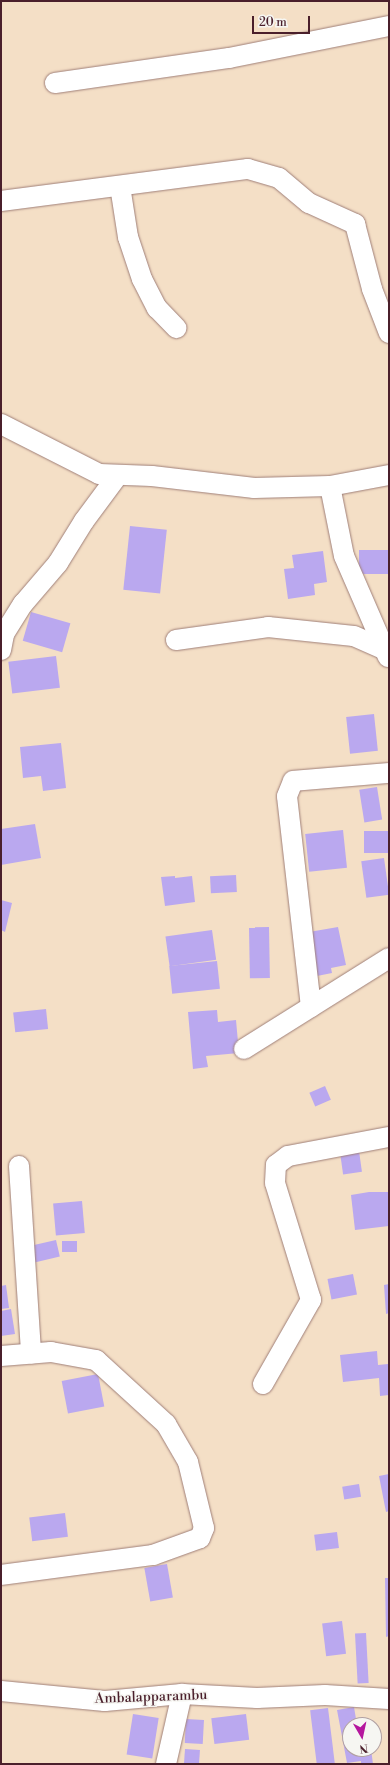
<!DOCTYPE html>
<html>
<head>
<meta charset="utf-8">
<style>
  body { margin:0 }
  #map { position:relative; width:390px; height:1765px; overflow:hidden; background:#f4dfc6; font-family:"Libre Bodoni",serif }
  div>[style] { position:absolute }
  .building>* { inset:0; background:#baa8ef; transform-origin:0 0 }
  .roads { filter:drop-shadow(0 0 1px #9f7f78) drop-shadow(0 0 1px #9f7f78) }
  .minor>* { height:20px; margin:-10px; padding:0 10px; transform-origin:10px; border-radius:10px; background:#fff }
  span { translate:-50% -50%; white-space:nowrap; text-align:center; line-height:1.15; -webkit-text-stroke:3px #f6f6f2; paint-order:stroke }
  .street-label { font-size:14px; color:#4a1f2b }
  .frame { position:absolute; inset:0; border:2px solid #4a1f2b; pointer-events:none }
  .north { position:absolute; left:342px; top:1717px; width:40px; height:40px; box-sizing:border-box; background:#f6f6f2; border:1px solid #b1a0a2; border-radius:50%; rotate:171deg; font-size:11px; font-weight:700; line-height:16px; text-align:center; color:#4a1f2b }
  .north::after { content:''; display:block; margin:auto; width:14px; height:18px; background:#b5179e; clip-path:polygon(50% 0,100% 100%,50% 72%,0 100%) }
  .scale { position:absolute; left:252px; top:16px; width:58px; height:18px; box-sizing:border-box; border:2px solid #4a1f2b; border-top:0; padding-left:5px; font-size:12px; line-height:14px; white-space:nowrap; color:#4a1f2b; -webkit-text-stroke:3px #f6f6f2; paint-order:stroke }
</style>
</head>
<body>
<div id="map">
  <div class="building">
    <div style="left:130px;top:526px;width:37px;height:64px;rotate:6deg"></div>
    <div style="left:389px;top:550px;width:24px;height:30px;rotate:90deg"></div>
    <div style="clip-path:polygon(323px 551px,327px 582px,314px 584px,315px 595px,288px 599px,284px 569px,294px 568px,292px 555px)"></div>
    <div style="left:31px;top:612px;width:41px;height:30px;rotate:16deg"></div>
    <div style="left:56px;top:656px;width:32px;height:48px;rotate:83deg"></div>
    <div style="left:374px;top:714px;width:37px;height:28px;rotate:84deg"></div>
    <div style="clip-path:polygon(61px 743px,66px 788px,43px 791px,41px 776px,23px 778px,20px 747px)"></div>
    <div style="left:377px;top:787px;width:33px;height:18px;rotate:81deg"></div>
    <div style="clip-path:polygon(35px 824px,41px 858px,1px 865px,1px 829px)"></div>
    <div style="left:343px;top:830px;width:38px;height:38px;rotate:84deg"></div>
    <div style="left:389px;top:831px;width:22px;height:25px;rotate:90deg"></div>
    <div style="left:384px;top:858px;width:37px;height:23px;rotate:82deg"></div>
    <div style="left:236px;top:875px;width:17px;height:26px;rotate:87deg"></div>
    <div style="clip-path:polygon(175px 876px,175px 878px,192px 876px,195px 902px,165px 906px,161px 877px)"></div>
    <div style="clip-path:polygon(1px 900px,12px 903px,5px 932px,1px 930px)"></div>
    <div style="left:269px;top:927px;width:51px;height:20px;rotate:89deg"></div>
    <div style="clip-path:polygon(338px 927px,346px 965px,331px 968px,332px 973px,317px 976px,309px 932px)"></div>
    <div style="left:212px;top:930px;width:30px;height:47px;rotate:82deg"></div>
    <div style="left:217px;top:961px;width:28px;height:48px;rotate:84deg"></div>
    <div style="left:46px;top:1009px;width:20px;height:33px;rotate:84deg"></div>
    <div style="clip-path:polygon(217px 1010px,218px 1022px,236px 1020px,239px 1053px,206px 1056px,208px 1067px,193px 1069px,188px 1012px)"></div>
    <div style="left:325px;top:1086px;width:15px;height:17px;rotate:67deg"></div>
    <div style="left:359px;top:1151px;width:21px;height:19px;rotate:82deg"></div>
    <div style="clip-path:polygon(369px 1192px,389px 1192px,389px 1226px,355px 1230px,351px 1195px)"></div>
    <div style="left:82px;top:1201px;width:32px;height:29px;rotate:85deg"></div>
    <div style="left:56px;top:1240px;width:17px;height:27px;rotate:77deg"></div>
    <div style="left:62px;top:1241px;width:15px;height:11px"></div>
    <div style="left:353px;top:1274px;width:21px;height:26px;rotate:79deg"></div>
    <div style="clip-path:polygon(389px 1284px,389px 1313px,386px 1314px,384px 1285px)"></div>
    <div style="clip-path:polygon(6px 1285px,9px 1308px,1px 1309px,1px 1286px)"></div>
    <div style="clip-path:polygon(11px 1309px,15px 1334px,1px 1336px,1px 1311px)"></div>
    <div style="clip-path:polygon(377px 1351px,378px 1365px,388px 1364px,389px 1395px,380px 1396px,379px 1378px,343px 1382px,340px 1355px)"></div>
    <div style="left:98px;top:1374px;width:33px;height:37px;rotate:79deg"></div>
    <div style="clip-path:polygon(389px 1474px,389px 1511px,386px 1512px,379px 1476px)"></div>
    <div style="left:359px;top:1484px;width:13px;height:17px;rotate:81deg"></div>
    <div style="left:65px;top:1513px;width:24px;height:36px;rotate:83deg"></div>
    <div style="left:337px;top:1532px;width:16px;height:23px;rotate:83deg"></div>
    <div style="left:167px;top:1564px;width:34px;height:23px;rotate:80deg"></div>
    <div style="clip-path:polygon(385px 1578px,389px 1578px,389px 1636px,386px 1637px)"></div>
    <div style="left:342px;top:1621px;width:33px;height:20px;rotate:83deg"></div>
    <div style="left:366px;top:1633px;width:50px;height:11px;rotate:87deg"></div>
    <div style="clip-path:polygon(354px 1707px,357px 1725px,350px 1725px,350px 1749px,371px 1749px,373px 1764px,361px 1764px,361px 1761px,347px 1763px,337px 1710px)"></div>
    <div style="left:328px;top:1708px;width:56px;height:18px;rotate:83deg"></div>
    <div style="left:133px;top:1714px;width:26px;height:41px;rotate:9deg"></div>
    <div style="left:246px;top:1714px;width:26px;height:35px;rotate:83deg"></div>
    <div style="left:186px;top:1719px;width:18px;height:24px;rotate:3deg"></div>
    <div style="left:185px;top:1749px;width:15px;height:15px;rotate:4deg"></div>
  </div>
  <div class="roads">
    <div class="minor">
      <div style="left:55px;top:83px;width:176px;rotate:-8.2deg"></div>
      <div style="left:229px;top:58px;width:163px;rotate:-11.3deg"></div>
      <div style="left:120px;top:186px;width:52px;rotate:81.1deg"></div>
      <div style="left:128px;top:237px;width:44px;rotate:71.6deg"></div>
      <div style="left:142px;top:279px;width:33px;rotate:63deg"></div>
      <div style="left:157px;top:308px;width:28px;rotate:46deg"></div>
      <div style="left:1px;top:201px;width:249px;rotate:-7.4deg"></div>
      <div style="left:248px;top:169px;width:32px;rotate:16deg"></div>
      <div style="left:279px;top:178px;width:39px;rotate:40deg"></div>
      <div style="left:309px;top:203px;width:51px;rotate:24.5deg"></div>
      <div style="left:355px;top:224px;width:67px;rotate:75.3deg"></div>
      <div style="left:372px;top:289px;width:47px;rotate:68.9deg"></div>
      <div style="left:1px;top:424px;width:110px;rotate:27deg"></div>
      <div style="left:99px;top:474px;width:53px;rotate:2.2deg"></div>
      <div style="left:152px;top:476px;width:103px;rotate:6.7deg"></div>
      <div style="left:254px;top:488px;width:76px;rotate:-1.5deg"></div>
      <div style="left:330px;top:486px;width:60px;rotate:-10.6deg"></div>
      <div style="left:330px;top:486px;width:71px;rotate:78.7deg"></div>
      <div style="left:344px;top:556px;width:110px;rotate:66.5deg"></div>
      <div style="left:176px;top:640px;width:93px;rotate:-8deg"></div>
      <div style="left:268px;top:627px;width:86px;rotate:6deg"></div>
      <div style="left:354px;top:636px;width:36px;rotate:24deg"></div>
      <div style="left:1px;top:650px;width:16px;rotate:-79deg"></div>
      <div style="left:4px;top:634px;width:36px;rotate:-58deg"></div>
      <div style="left:23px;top:604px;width:54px;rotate:-49.5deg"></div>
      <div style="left:58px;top:563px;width:49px;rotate:-58.2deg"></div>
      <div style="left:84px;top:521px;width:57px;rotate:-53.5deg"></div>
      <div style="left:311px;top:1007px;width:212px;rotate:-96.5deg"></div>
      <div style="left:287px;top:796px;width:16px;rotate:-68deg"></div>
      <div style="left:293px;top:781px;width:96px;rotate:-4.8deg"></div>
      <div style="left:244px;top:1049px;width:171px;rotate:-32.1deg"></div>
      <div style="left:19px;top:1166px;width:188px;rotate:86.3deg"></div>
      <div style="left:1px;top:1356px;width:50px;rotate:-4.6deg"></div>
      <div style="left:51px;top:1352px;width:46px;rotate:10.1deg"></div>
      <div style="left:96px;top:1360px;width:95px;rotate:42.4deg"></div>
      <div style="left:166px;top:1424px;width:44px;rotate:59.9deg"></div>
      <div style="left:188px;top:1462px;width:68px;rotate:76.4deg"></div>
      <div style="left:204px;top:1528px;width:11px;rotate:112deg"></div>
      <div style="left:200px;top:1538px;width:50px;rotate:160.1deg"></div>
      <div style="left:153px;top:1555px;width:153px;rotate:172.5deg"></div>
      <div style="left:263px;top:1384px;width:97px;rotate:-60.3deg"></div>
      <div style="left:311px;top:1300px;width:122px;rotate:-107.1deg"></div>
      <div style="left:275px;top:1183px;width:18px;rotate:-87deg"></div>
      <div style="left:276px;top:1165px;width:15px;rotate:-37deg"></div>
      <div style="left:288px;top:1156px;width:103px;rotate:-10.7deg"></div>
      <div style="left:1px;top:1691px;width:104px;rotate:5.5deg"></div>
      <div style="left:105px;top:1701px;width:77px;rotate:-5.2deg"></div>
      <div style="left:182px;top:1694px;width:75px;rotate:3.1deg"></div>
      <div style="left:257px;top:1698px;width:68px;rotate:-2.5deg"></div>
      <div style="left:325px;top:1695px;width:64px;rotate:3.6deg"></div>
      <div style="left:166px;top:1764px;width:72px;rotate:-77.1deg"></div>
    </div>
  </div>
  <div class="street-label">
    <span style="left:151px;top:1697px;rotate:-2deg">Ambalapparambu</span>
  </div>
  <div class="frame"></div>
  <div class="north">N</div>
  <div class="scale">20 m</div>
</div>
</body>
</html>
